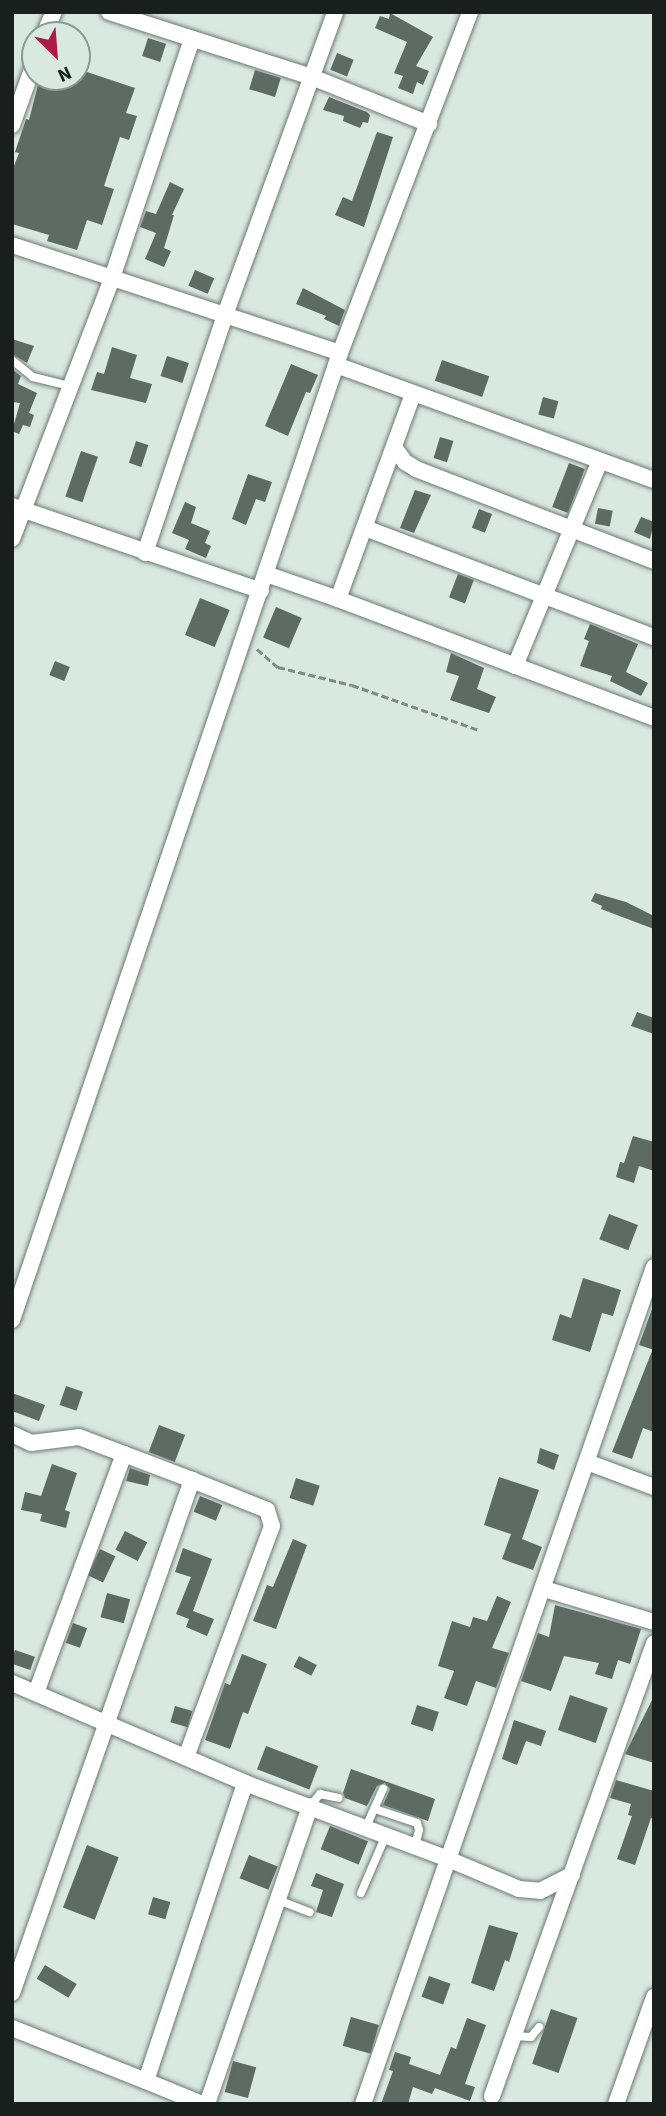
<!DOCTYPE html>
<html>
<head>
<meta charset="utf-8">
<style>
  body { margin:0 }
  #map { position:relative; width:666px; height:2116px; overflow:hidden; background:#d9e9e0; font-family:"Source Sans 3",sans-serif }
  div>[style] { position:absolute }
  .building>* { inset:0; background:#5d6b63; transform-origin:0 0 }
  .path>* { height:2.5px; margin-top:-1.25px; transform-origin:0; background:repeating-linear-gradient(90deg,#808b85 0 7px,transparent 0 10.5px) }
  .roads { filter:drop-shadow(0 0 2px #6b7971) drop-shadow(0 0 2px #6b7971) }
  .service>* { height:8px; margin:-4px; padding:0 4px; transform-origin:4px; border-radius:4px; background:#fff }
  .minor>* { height:16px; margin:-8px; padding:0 8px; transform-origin:8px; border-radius:8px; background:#fff }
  span { translate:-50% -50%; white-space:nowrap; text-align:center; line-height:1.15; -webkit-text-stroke:7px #d9e9e0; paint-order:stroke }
  .frame { position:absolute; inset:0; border:14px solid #191f1c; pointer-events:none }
  .north { position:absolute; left:21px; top:21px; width:70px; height:70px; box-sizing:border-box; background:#d9e9e0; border:2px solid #8c9892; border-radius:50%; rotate:155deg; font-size:19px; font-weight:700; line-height:28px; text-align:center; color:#191f1c }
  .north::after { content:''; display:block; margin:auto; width:24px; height:32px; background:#ad1a48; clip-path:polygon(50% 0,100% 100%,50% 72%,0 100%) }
</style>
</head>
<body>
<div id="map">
  <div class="building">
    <div style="clip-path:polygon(390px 13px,433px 37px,416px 66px,429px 71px,423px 85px,417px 82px,413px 94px,398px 88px,403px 76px,394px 73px,407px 42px,375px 28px,380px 16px,389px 19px)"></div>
    <div style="left:148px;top:38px;width:19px;height:19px;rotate:18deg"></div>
    <div style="left:337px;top:53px;width:18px;height:18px;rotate:22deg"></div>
    <div style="clip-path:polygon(81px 70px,135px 88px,126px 113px,137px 116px,129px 140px,120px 137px,104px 186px,114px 189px,102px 225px,87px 220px,77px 250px,47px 241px,49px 235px,12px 224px,12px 171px,19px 153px,15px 152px,26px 119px,29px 120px,40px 77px,53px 77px,74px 84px)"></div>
    <div style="left:255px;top:70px;width:27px;height:20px;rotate:17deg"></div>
    <div style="clip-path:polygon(329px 97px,367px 112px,370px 115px,368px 123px,363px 122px,360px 128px,343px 121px,344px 116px,323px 110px)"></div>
    <div style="clip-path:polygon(377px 132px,393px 137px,364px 227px,335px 215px,343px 197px,352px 201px)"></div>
    <div style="clip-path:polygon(170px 182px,184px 189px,172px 215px,174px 215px,164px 248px,171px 251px,164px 267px,145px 259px,156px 233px,140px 227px,146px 211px,156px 214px)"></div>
    <div style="left:195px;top:270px;width:21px;height:17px;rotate:23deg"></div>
    <div style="clip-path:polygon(303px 288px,345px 310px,339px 326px,324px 319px,326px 316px,296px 304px)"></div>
    <div style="clip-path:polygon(12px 339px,34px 346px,27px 363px,12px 354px)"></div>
    <div style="clip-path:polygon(112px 347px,137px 355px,130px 378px,152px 384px,146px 403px,91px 390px,97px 372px,104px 374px)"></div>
    <div style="left:167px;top:356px;width:23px;height:21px;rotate:18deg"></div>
    <div style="left:442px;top:360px;width:50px;height:22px;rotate:19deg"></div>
    <div style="clip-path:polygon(291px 364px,318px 375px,310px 393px,306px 392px,288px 436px,265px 426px)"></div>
    <div style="clip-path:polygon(12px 369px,21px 376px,18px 384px,37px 393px,29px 413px,34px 415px,30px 427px,23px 425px,19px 434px,12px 431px,20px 403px,12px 402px)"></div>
    <div style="left:543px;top:397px;width:16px;height:18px;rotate:15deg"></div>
    <div style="left:440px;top:437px;width:14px;height:22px;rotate:17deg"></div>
    <div style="left:136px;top:441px;width:13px;height:23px;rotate:18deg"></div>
    <div style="left:81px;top:451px;width:18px;height:48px;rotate:19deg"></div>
    <div style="left:569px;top:463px;width:17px;height:47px;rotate:21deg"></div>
    <div style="clip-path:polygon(248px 474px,272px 482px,265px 502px,256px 499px,246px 525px,232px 519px)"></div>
    <div style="clip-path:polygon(415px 490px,431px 495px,414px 533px,400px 528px)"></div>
    <div style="clip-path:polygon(185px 502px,196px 507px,191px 523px,210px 531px,205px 543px,211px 546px,206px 558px,185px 549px,189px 540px,172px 533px)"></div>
    <div style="left:598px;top:508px;width:15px;height:16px;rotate:11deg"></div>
    <div style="left:479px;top:509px;width:14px;height:20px;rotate:21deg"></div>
    <div style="clip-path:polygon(641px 517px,654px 522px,650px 539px,634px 532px)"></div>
    <div style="left:458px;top:574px;width:17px;height:25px;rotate:21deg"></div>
    <div style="left:200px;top:598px;width:32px;height:40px;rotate:22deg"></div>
    <div style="left:276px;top:607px;width:28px;height:33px;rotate:23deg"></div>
    <div style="clip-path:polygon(590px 624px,638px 644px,626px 672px,648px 683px,641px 696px,610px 681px,612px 676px,580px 666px,589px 641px,584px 639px)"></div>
    <div style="clip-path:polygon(451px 653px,484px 668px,477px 689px,496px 697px,489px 713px,450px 700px,459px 676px,446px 672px)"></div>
    <div style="left:55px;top:661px;width:16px;height:15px;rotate:22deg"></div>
    <div style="clip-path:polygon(595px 893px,626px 902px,654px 916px,654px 929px,601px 909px,602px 906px,591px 901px)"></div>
    <div style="clip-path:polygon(637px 1012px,654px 1018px,654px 1034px,631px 1026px)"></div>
    <div style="clip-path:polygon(633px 1136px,654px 1142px,654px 1171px,639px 1166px,634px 1183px,616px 1177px,620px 1162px,624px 1163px)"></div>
    <div style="left:609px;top:1214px;width:31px;height:27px;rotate:21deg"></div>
    <div style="clip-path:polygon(583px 1278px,621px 1290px,613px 1316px,602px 1313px,590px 1352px,552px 1340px,560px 1314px,571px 1318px)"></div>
    <div style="clip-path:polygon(652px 1309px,654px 1309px,654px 1350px,639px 1345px)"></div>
    <div style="clip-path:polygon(652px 1351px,654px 1432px,643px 1428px,632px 1459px,612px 1452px)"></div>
    <div style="left:66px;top:1386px;width:18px;height:20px;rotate:19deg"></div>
    <div style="clip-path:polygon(12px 1393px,45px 1405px,39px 1421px,12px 1411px)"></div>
    <div style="left:159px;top:1425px;width:28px;height:29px;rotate:21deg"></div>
    <div style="clip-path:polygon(540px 1448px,559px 1455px,554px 1470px,537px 1463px)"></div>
    <div style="clip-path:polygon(52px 1464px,77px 1473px,65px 1510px,70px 1512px,66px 1528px,40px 1521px,42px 1514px,21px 1510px,25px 1492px,41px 1496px)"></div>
    <div style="clip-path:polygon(130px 1468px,150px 1475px,148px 1486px,126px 1481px)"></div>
    <div style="clip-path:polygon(499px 1477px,539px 1490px,522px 1539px,542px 1547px,533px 1570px,502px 1559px,511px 1534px,484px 1525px)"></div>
    <div style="left:296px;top:1478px;width:25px;height:21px;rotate:18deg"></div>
    <div style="left:200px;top:1496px;width:24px;height:17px;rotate:22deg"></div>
    <div style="left:125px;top:1531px;width:25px;height:21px;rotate:27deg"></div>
    <div style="clip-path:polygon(293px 1539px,307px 1545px,276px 1629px,253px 1621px,267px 1585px,273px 1587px)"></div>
    <div style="clip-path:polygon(183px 1548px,212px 1559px,193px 1611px,214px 1619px,207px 1636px,186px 1627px,189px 1619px,176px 1614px,191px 1577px,175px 1572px)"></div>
    <div style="left:100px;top:1549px;width:17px;height:29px;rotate:25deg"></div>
    <div style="left:107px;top:1593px;width:24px;height:25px;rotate:15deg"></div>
    <div style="clip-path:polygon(497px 1596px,511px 1602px,492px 1648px,509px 1653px,496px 1688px,476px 1681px,467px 1706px,444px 1698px,454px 1671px,438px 1666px,452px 1621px,470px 1627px,473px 1617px,487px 1621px)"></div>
    <div style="clip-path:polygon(555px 1605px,641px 1629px,630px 1664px,618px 1660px,612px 1679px,595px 1674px,599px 1663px,564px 1656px,551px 1691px,521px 1681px,538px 1633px,549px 1637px)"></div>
    <div style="left:73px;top:1623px;width:15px;height:21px;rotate:20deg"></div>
    <div style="left:15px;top:1650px;width:21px;height:14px;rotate:19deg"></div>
    <div style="clip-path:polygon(242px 1654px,267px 1664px,248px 1714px,243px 1712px,230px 1749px,205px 1740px,225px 1683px,230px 1685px)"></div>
    <div style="left:299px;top:1656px;width:20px;height:12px;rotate:27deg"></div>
    <div style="left:570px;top:1695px;width:40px;height:37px;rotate:19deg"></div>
    <div style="clip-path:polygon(654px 1696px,654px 1763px,625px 1754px)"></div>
    <div style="left:417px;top:1705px;width:23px;height:20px;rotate:18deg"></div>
    <div style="left:175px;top:1706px;width:18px;height:17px;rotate:16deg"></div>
    <div style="clip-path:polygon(514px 1720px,546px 1731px,541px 1746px,526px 1741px,517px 1765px,502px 1759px)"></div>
    <div style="left:266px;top:1746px;width:56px;height:25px;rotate:21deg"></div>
    <div style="clip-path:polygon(351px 1769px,435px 1799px,428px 1821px,383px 1805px,390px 1789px,385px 1783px,377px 1786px,367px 1806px,345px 1798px,343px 1793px)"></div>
    <div style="clip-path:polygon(616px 1780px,654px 1791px,654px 1819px,651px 1818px,635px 1865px,617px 1859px,632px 1816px,628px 1815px,631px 1804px,610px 1798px)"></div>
    <div style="left:330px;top:1826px;width:41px;height:25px;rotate:22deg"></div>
    <div style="left:87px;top:1845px;width:34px;height:67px;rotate:21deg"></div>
    <div style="left:249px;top:1855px;width:31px;height:25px;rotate:22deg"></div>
    <div style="clip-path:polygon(316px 1873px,344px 1884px,332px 1917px,316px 1912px,323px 1890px,311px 1886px)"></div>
    <div style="left:153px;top:1897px;width:18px;height:18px;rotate:16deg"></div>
    <div style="clip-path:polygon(489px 1925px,518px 1933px,509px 1962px,505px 1960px,494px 1991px,471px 1983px)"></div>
    <div style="left:45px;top:1965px;width:37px;height:16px;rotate:31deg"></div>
    <div style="left:429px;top:1976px;width:23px;height:22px;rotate:20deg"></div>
    <div style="left:551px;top:2009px;width:28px;height:58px;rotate:19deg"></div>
    <div style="left:351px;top:2017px;width:29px;height:30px;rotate:16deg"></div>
    <div style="clip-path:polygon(467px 2018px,486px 2025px,465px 2084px,475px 2087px,470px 2101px,435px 2088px,432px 2094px,413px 2087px,408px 2104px,381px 2104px,393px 2071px,389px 2070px,395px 2052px,411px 2057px,409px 2064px,440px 2075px,451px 2047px,456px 2049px)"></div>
    <div style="left:233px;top:2061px;width:24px;height:32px;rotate:15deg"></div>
  </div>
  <div class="path">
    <div style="left:257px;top:649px;width:28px;rotate:41deg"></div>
    <div style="left:278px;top:667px;width:76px;rotate:13.7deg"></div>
    <div style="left:352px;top:685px;width:135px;rotate:19.5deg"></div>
  </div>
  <div class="roads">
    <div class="service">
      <div style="left:12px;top:360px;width:27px;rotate:39deg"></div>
      <div style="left:33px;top:377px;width:38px;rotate:14deg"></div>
      <div style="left:310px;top:1806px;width:16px;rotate:-50deg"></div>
      <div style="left:320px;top:1794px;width:19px;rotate:12deg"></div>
      <div style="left:375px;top:1809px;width:44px;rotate:18.4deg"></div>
      <div style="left:417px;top:1823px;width:7px;rotate:74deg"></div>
      <div style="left:419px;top:1830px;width:16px;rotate:104deg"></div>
      <div style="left:366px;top:1827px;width:42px;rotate:-65.9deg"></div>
      <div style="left:361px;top:1893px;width:63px;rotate:-66.7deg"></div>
      <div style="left:278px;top:1900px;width:34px;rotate:21deg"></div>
      <div style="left:513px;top:2036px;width:18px;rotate:3deg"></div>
      <div style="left:531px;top:2037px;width:13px;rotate:-51deg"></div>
    </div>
    <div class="minor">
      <div style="left:109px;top:12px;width:215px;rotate:17.8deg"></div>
      <div style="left:314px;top:78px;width:124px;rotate:21.8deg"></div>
      <div style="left:44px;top:35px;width:25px;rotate:-67deg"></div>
      <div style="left:12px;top:125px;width:68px;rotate:-70.2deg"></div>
      <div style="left:12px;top:245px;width:345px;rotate:18.2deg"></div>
      <div style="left:336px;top:365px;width:338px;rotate:19.9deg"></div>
      <div style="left:413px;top:394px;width:218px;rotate:110.1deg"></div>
      <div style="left:338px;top:599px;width:338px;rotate:20.6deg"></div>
      <div style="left:394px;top:447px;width:19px;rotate:54deg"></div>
      <div style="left:405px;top:462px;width:13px;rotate:32deg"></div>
      <div style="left:416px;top:469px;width:255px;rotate:21.1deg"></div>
      <div style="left:12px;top:506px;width:263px;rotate:18.8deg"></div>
      <div style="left:365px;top:528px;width:309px;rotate:20.7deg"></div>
      <div style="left:12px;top:539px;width:280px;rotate:-69deg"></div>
      <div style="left:112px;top:278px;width:252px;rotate:-71.5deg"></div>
      <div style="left:145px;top:553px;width:251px;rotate:-71.4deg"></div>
      <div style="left:225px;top:315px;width:322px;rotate:-70deg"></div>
      <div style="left:266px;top:574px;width:76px;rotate:19.1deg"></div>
      <div style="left:515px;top:666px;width:222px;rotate:-67.5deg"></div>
      <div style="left:12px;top:1320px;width:1021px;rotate:-71.26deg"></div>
      <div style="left:340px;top:353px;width:365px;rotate:-69.1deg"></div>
      <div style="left:12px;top:1434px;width:21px;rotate:25deg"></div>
      <div style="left:31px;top:1443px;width:48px;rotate:-7.1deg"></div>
      <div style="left:79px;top:1437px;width:121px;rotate:20.8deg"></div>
      <div style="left:587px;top:1462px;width:72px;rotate:20.5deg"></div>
      <div style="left:544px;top:1589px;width:115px;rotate:16.7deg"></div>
      <div style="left:12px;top:1683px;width:254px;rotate:23.2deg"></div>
      <div style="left:245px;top:1783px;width:217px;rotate:20.5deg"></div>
      <div style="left:448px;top:1859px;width:77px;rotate:22.9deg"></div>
      <div style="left:519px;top:1889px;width:21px;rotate:5deg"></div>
      <div style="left:540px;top:1891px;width:36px;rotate:-27deg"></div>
      <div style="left:36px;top:1693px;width:255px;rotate:-69.8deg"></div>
      <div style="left:12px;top:1993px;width:544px;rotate:-70.67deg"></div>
      <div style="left:192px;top:1480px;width:81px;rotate:21.8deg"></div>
      <div style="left:267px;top:1510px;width:17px;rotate:73deg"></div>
      <div style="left:272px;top:1526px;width:246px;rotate:110.4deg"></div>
      <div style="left:12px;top:2028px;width:144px;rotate:21.6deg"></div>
      <div style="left:146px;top:2081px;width:314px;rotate:-71.6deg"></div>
      <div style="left:146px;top:2081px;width:61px;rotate:22.3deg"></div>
      <div style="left:492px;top:2096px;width:481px;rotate:-70.3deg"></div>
      <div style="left:207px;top:2104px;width:315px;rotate:-70.9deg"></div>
      <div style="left:363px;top:2104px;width:886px;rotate:-70.83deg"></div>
      <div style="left:616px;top:2104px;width:114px;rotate:-70.4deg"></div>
    </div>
  </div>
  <div class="frame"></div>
  <div class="north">N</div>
</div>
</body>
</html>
